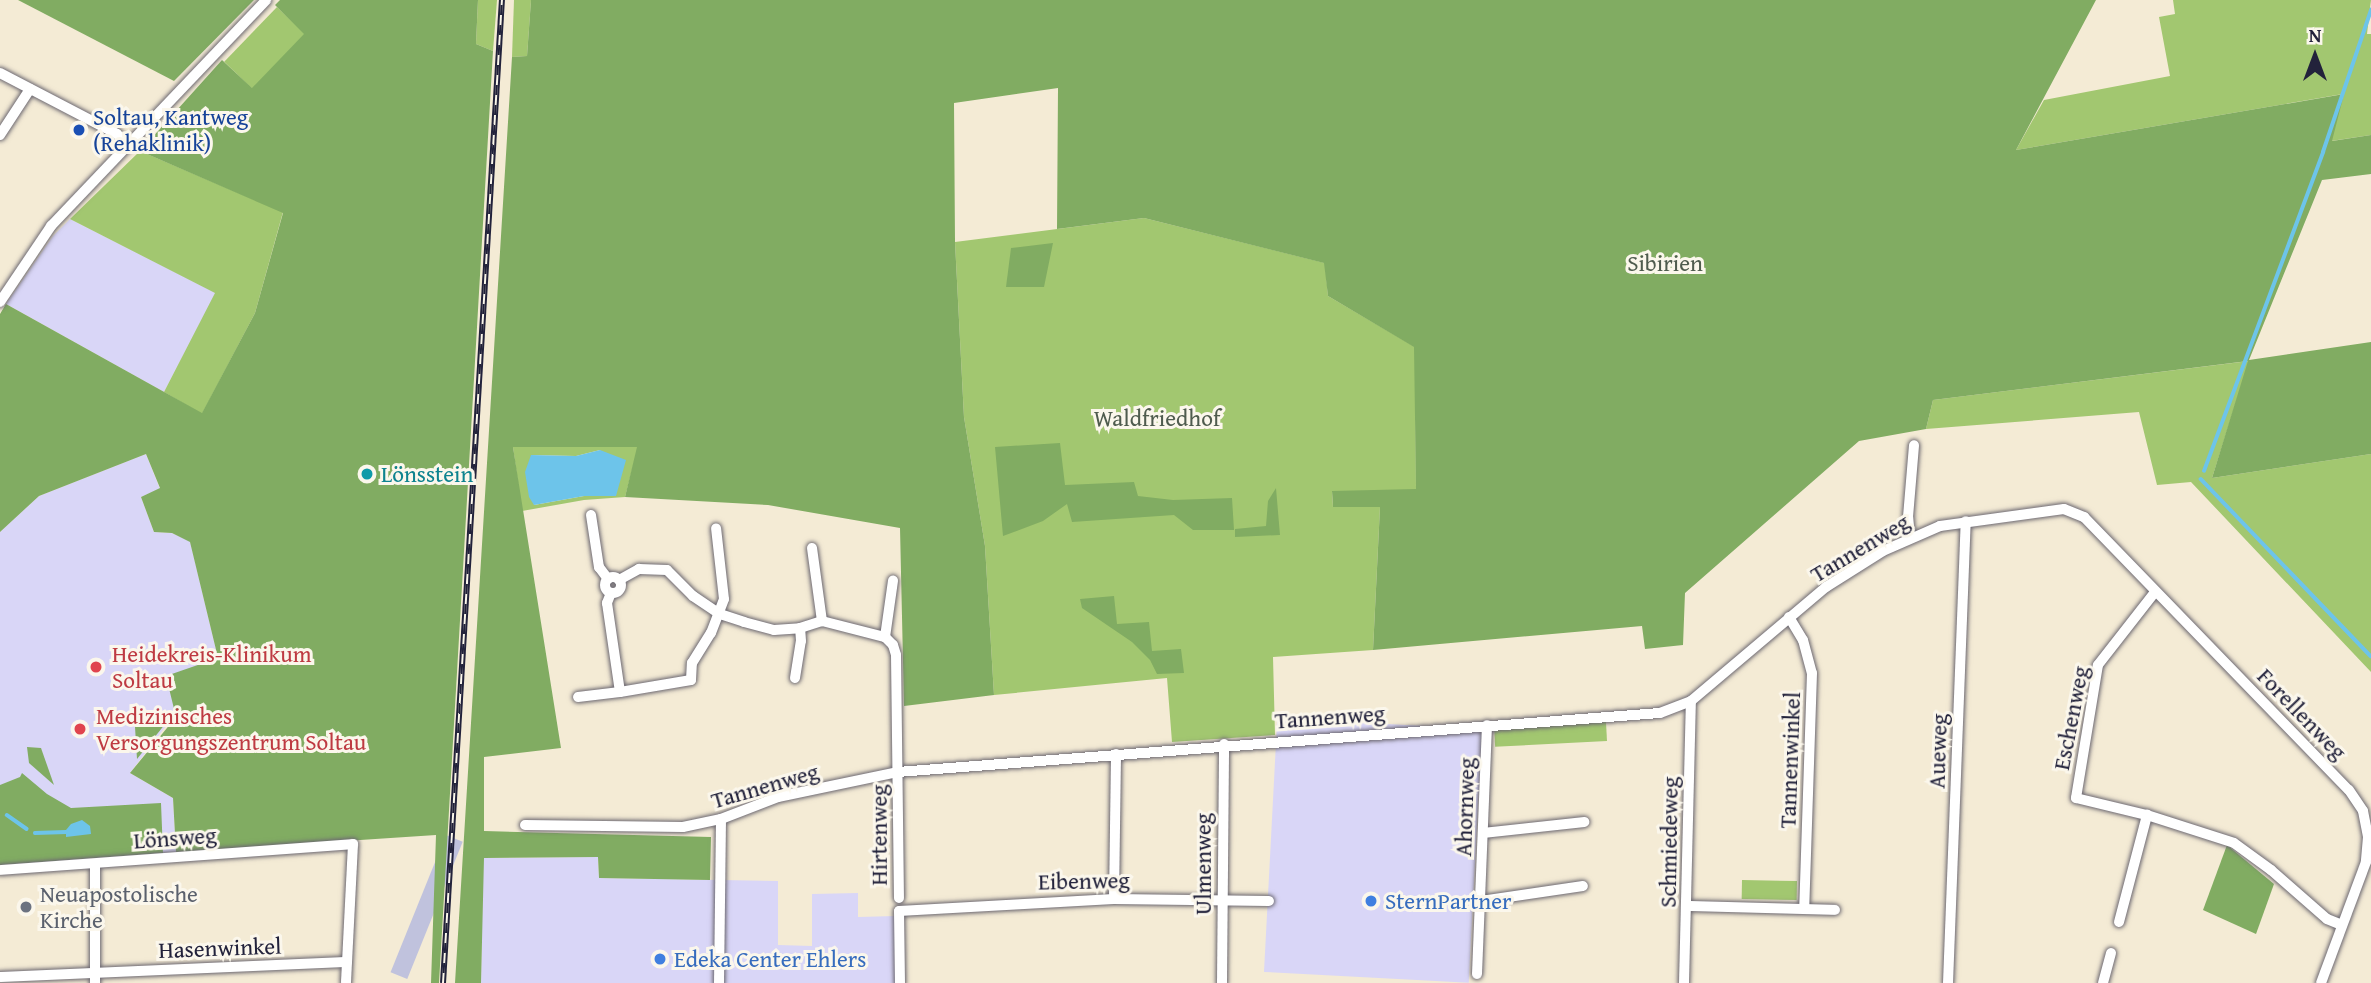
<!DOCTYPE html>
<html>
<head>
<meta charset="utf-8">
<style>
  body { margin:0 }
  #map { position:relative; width:2371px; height:983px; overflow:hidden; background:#f4ebd5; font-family:"Gentium Book Plus",serif }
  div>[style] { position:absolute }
  .built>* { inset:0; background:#d9d6f7; transform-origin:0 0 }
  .industrial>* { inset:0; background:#c0c2dd; transform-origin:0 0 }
  .green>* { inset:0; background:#a2c770; transform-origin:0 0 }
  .forest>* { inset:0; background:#81ac62 }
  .water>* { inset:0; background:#6dc4ea }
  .stream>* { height:3.5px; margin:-1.75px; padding:0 1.75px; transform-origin:1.75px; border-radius:1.75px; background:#6dc4ea }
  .roads { filter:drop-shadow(0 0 2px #6c6871) drop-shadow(0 0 2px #6c6871) }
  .street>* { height:10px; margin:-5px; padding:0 5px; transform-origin:5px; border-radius:5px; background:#fff }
  .street>.ring { margin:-5px; padding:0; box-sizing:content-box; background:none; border:10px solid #fff; border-radius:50% }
  .rail>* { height:6px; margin-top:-3px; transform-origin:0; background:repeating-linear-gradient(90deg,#fbf7ec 0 10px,#22223b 0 20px); box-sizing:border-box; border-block:2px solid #22223b }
  .dots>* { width:19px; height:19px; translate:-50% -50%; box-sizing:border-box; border:4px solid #fbf7ec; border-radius:50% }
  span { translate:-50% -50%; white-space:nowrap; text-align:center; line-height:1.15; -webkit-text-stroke:6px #fbf7ec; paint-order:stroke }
  .transit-label { font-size:23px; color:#164399 }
  .left { translate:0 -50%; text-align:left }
  .park-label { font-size:23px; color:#4f5c4e }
  .culture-label { font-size:23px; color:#0d838f }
  .street-label { font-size:23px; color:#22223b }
  .health-label { font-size:23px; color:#be3a42 }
  .worship-label { font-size:23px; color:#5b616d }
  .shop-label { font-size:23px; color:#366cbe }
  .north { position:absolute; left:2280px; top:21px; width:70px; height:70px; -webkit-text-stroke:5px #fbf7ec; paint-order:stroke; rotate:0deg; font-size:19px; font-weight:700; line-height:28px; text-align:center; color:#22223b }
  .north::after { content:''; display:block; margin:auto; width:24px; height:32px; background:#22223b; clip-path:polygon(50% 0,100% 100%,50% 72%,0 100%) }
</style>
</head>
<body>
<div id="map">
  <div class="built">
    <div style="clip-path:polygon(70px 219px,216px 293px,164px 392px,6px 304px,53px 236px)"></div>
    <div style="clip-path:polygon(146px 454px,160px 489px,141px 497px,154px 532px,172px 533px,190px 541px,218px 658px,130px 773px,173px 798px,176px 852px,0 865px,0 532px,39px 496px)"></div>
    <div style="left:1482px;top:729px;width:254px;height:205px;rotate:93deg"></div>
    <div style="clip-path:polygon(598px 857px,599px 878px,778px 881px,778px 945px,812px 946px,812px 894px,858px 893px,858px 917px,896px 916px,896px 983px,481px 983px,483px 858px)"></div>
  </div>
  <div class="industrial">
    <div style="left:446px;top:835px;width:18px;height:148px;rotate:22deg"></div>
  </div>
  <div class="green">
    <div style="clip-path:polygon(478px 0,497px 0,493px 51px,476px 44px)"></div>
    <div style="clip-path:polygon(514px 0,531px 0,527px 56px,512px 57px)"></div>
    <div style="clip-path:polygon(2173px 0,2371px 0,2367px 34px,2371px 34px,2371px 135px,2331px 141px,2343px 94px,2016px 150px,2044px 100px,2170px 76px,2159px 17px,2175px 14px)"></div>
    <div style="left:277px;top:7px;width:39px;height:76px;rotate:44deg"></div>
    <div style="clip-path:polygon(140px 151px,283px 212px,255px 313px,202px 414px,164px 392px,215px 293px,70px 219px)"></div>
    <div style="clip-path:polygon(1144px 218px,1325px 263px,1328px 296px,1415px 347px,1416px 490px,1332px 492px,1333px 507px,1380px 507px,1373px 650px,1273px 657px,1275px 735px,1172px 742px,1167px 678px,994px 695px,985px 546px,964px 417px,955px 242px)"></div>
    <div style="clip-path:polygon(2249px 361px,2212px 478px,2371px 454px,2371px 672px,2191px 482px,2157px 485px,2139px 412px,1926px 429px,1933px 400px)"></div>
    <div style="clip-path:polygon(evenodd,513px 447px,638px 447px,625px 497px,584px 500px,522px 511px,513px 447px,600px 450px,616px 496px,584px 496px,534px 505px,531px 455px,576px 456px,600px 450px)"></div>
    <div style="left:1606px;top:722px;width:19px;height:112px;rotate:87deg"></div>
    <div style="left:1742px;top:880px;width:55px;height:19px;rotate:1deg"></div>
  </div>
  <div class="forest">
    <div style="clip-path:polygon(18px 0,254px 0,174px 81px)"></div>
    <div style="clip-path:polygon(280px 0,478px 0,476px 44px,493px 51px,439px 983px,431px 983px,436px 835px,176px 852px,173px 798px,130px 773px,176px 717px,166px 676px,218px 658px,190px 542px,172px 533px,154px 532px,141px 497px,160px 488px,146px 454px,39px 496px,0 532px,0 314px,6px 304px,202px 413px,255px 313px,283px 213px,140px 151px,222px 60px,252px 88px,304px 34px,275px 5px)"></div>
    <div style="clip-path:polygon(531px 0,2096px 0,2016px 150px,2344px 94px,2332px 141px,2371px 135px,2371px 174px,2322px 180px,2249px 360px,2371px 342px,2371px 454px,2212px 478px,2248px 361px,1933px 400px,1926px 429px,1859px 441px,1685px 593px,1683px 645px,1645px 649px,1642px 626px,1373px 650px,1380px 507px,1333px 507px,1332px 491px,1416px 489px,1414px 347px,1328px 296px,1324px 263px,1144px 218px,1057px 229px,1058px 88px,954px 103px,955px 242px,964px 417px,985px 546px,994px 695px,904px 706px,900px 528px,768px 505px,625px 497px,637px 447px,513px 447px,561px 748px,484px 757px,484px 831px,711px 837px,710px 880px,599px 878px,598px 857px,484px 858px,481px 983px,455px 983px,512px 57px,527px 56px)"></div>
    <div style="clip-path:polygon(1053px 243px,1044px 287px,1006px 287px,1011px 248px)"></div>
    <div style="clip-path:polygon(1060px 443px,1065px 485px,1134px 482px,1138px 496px,1173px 500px,1232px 498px,1234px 530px,1193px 530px,1174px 515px,1072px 522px,1067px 504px,1043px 521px,1003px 536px,995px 447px)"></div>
    <div style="clip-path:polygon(1276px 488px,1280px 535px,1235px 537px,1235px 529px,1266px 526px,1268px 501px)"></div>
    <div style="clip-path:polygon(1114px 596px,1117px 624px,1149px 622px,1152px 651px,1181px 649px,1184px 673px,1157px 674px,1150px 660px,1132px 642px,1082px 608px,1080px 599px)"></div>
    <div style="clip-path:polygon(134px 711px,162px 712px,170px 718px,137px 759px)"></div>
    <div style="clip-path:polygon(27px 747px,41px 748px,54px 785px,29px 763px)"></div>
    <div style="clip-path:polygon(22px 773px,47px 794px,71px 808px,161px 803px,163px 853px,0 865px,0 785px,20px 777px)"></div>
    <div style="clip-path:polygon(2227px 845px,2274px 884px,2256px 934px,2203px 910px)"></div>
  </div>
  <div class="water">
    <div style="clip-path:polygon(600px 450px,626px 460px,616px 496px,584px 496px,534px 505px,529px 497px,525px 472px,531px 455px,576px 456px)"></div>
    <div style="clip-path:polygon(82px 820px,90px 826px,91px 834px,66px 837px,66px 830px,71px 824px)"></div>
  </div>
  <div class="stream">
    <div style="left:2204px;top:471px;width:340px;rotate:-69.5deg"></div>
    <div style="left:2323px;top:152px;width:150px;rotate:-71.3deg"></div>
    <div style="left:2201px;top:479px;width:245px;rotate:46.2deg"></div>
    <div style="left:7px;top:815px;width:24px;rotate:35deg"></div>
    <div style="left:35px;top:833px;width:31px;rotate:-2deg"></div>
  </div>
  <div class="roads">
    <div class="street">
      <div style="left:0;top:73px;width:132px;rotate:27.5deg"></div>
      <div style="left:117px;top:134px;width:15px;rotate:48deg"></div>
      <div style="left:0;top:135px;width:55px;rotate:-56.9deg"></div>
      <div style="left:0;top:302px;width:92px;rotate:-56.1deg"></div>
      <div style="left:51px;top:226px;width:312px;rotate:-46.4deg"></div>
      <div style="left:591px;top:515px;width:53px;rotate:81.3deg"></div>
      <div style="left:599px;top:567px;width:15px;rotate:53deg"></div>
      <div style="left:1910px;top:538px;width:21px;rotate:-95deg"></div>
      <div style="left:1908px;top:517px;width:72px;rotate:-85.2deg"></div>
      <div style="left:812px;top:548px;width:74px;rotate:82.2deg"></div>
      <div class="ring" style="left:605px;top:577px;width:6px;height:6px"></div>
      <div style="left:619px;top:580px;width:23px;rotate:-29deg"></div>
      <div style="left:639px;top:569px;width:28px;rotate:2deg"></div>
      <div style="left:667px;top:570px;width:37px;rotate:45deg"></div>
      <div style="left:693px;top:596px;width:32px;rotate:34deg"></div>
      <div style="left:720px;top:614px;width:25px;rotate:18deg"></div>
      <div style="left:744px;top:622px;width:31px;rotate:15deg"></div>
      <div style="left:774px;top:630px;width:26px;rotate:-4deg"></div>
      <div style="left:800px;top:628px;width:23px;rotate:-18deg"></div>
      <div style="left:822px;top:621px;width:65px;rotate:14.3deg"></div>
      <div style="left:885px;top:637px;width:11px;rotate:45deg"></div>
      <div style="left:893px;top:645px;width:10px;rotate:73deg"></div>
      <div style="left:896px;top:655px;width:243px;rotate:89.3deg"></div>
      <div style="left:2155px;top:592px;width:93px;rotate:128deg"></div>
      <div style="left:2098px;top:665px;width:135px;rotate:99.4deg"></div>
      <div style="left:2076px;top:798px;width:73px;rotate:13.5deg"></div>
      <div style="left:2147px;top:815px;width:91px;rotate:17.8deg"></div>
      <div style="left:2234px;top:843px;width:46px;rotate:36.1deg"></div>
      <div style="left:2271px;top:870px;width:74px;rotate:41.2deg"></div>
      <div style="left:2327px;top:919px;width:16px;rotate:22deg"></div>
      <div style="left:611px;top:593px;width:11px;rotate:112deg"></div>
      <div style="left:607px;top:603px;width:90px;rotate:81.7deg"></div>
      <div style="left:620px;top:692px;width:72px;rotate:-9.6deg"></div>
      <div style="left:691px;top:680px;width:17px;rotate:-87deg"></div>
      <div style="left:692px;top:663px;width:36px;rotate:-58deg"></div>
      <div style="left:711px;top:633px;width:36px;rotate:-69deg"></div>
      <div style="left:724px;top:599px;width:71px;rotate:-96.4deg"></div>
      <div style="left:1789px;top:617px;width:27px;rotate:59deg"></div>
      <div style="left:1803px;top:640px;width:34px;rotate:75deg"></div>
      <div style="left:1812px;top:673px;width:236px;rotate:91.9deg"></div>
      <div style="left:885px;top:637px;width:57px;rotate:-81.9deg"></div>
      <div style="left:795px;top:678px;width:37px;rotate:-81deg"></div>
      <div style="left:801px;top:641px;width:13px;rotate:-94deg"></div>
      <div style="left:578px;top:697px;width:42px;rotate:-6.8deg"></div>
      <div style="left:525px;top:825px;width:158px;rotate:0.7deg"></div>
      <div style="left:683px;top:827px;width:39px;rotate:-12deg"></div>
      <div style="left:721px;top:819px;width:61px;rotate:-21.1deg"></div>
      <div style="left:778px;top:797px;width:123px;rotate:-11.8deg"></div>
      <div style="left:898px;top:772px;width:764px;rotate:-4.43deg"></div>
      <div style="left:1660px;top:713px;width:33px;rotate:-21deg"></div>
      <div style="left:1691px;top:701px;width:177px;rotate:-40.2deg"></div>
      <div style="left:1826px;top:587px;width:67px;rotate:-32.3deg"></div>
      <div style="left:1883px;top:551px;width:62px;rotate:-23.7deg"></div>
      <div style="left:1940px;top:526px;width:125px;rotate:-7.8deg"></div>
      <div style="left:2064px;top:509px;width:22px;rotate:22deg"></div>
      <div style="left:2084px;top:517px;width:380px;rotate:45.9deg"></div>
      <div style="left:2349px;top:790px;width:25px;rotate:56deg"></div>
      <div style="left:2363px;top:811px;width:26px;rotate:79deg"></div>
      <div style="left:2368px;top:837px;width:25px;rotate:95deg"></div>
      <div style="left:2366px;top:862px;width:129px;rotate:110.4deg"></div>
      <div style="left:1483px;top:833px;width:102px;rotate:-6.2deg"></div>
      <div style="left:95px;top:864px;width:119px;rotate:90deg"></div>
      <div style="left:0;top:870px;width:354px;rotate:-4.2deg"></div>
      <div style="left:353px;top:844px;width:139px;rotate:92.9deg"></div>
      <div style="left:1114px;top:899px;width:145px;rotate:-89.2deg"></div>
      <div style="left:1481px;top:901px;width:103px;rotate:-8.4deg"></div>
      <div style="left:1686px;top:906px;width:149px;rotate:1.5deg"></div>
      <div style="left:2119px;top:922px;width:111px;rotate:-75.3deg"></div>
      <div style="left:1477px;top:974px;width:249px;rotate:-87.7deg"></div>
      <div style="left:0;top:977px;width:346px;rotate:-2.5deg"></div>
      <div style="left:719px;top:983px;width:164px;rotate:-89.3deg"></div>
      <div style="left:900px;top:983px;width:72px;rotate:-90.8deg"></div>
      <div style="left:899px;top:911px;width:215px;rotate:-3.2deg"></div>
      <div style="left:1114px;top:899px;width:155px;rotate:0.7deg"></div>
      <div style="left:1222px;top:983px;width:239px;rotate:-89.5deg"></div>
      <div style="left:1684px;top:983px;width:282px;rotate:-88.6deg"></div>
      <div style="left:1948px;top:983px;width:462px;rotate:-87.8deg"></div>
      <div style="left:2103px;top:983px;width:31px;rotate:-75deg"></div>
    </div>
  </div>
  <div class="rail">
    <div style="left:443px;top:983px;width:985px;rotate:-86.57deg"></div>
  </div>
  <div class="dots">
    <div style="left:79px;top:130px;background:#1a4fb4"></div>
    <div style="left:367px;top:474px;background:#0f9aa8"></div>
    <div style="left:96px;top:667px;background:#e0444e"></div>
    <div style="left:80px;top:729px;background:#e0444e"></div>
    <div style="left:1371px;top:901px;background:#3f7fe0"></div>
    <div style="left:26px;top:907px;background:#6b7280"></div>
    <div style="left:660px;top:959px;background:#3f7fe0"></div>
  </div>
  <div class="transit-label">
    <span class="left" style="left:93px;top:130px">Soltau, Kantweg<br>(Rehaklinik)</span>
  </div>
  <div class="park-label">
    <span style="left:1665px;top:263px">Sibirien</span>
    <span style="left:1157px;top:418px">Waldfriedhof</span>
  </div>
  <div class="culture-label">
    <span class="left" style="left:381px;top:474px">Lönsstein</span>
  </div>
  <div class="street-label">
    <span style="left:1860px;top:548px;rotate:-31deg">Tannenweg</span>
    <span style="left:2302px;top:714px;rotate:46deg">Forellenweg</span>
    <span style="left:1330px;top:717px;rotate:-4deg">Tannenweg</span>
    <span style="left:2071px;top:718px;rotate:-79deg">Eschenweg</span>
    <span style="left:1938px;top:751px;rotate:-88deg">Aueweg</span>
    <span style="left:1790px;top:760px;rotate:-88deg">Tannenwinkel</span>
    <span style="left:765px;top:786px;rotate:-16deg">Tannenweg</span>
    <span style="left:1465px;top:807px;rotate:-88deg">Ahornweg</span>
    <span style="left:879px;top:835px;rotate:-90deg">Hirtenweg</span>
    <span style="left:175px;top:838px;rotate:-4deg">Lönsweg</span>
    <span style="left:1669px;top:842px;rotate:-89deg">Schmiedeweg</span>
    <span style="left:1203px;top:864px;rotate:-90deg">Ulmenweg</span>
    <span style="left:1084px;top:881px;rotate:-1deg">Eibenweg</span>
    <span style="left:220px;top:948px;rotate:-2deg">Hasenwinkel</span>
  </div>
  <div class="health-label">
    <span class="left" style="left:112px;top:667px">Heidekreis-Klinikum<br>Soltau</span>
    <span class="left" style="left:96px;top:729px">Medizinisches<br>Versorgungszentrum Soltau</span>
  </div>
  <div class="worship-label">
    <span class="left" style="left:40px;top:907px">Neuapostolische<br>Kirche</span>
  </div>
  <div class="shop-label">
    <span class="left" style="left:1385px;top:901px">SternPartner</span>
    <span class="left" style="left:674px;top:959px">Edeka Center Ehlers</span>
  </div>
  <div class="north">N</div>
</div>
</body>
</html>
